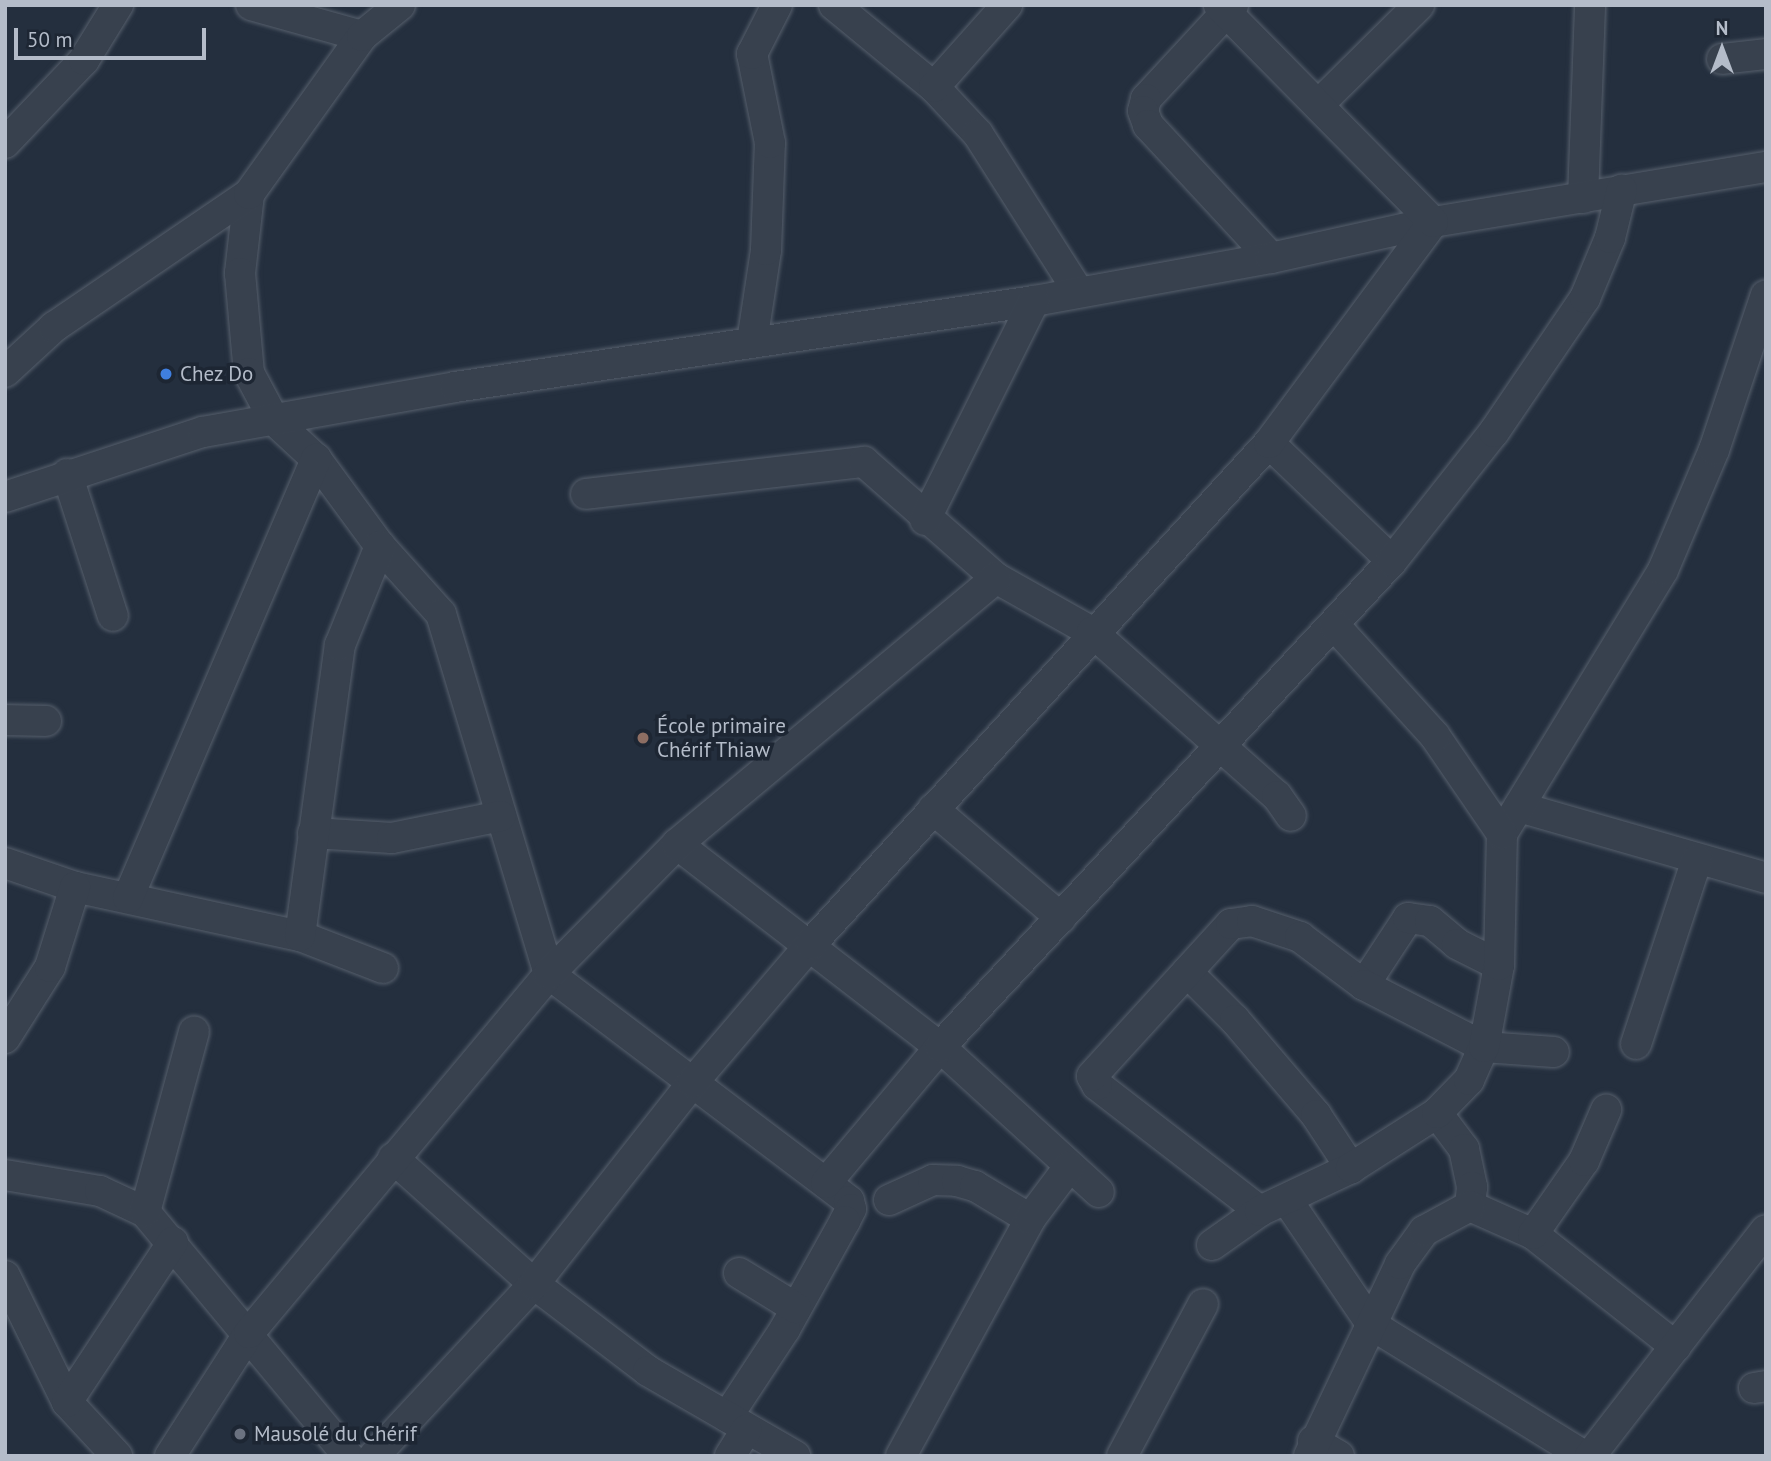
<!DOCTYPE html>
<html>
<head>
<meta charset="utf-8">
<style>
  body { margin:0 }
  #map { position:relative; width:1771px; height:1461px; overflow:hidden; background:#242f3e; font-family:"PT Sans",sans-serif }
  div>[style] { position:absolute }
  .roads { filter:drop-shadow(0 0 2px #565f6c) drop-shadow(0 0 2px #565f6c) }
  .minor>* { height:30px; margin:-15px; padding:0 15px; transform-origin:15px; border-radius:15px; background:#38414e }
  .dots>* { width:19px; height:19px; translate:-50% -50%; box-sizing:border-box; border:4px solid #1d2633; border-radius:50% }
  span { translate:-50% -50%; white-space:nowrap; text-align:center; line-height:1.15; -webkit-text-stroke:7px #1d2633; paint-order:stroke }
  .poi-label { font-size:21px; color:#b4bcc9 }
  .left { translate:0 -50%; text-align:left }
  .frame { position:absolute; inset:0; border:7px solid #b4bcc9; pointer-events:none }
  .north { position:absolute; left:1687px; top:14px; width:70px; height:70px; -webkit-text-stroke:5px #1d2633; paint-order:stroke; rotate:0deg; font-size:19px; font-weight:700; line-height:28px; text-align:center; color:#b4bcc9 }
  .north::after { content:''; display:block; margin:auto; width:24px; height:32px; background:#b4bcc9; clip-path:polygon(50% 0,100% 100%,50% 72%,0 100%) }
  .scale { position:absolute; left:14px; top:28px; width:192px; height:32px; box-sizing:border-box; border:4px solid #b4bcc9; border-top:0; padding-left:9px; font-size:21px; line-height:24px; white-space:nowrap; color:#b4bcc9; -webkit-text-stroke:5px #1d2633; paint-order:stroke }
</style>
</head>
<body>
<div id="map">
  <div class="roads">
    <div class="minor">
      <div style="left:251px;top:5px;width:115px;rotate:15.6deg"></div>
      <div style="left:834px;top:5px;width:129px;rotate:39.4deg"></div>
      <div style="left:934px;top:87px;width:64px;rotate:46.9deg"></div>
      <div style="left:978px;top:134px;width:186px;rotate:57.5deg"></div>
      <div style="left:1233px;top:5px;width:128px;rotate:132.8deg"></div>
      <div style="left:1146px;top:99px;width:12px;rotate:104deg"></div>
      <div style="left:1143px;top:111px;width:15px;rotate:70deg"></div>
      <div style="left:1148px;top:125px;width:181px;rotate:47.2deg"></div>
      <div style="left:1722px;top:59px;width:44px;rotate:-6.5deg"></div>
      <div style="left:934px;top:87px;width:110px;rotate:-48.3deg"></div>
      <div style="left:1319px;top:104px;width:141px;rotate:-44.7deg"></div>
      <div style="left:5px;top:143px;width:115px;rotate:-46.4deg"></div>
      <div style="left:84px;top:60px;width:65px;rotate:-58.3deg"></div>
      <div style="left:249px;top:194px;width:80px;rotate:96.5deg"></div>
      <div style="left:240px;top:273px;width:100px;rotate:84.9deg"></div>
      <div style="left:249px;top:373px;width:53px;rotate:62deg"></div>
      <div style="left:274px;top:420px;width:57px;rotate:42.9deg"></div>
      <div style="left:316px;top:459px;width:108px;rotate:53.7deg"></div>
      <div style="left:380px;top:546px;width:91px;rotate:48.1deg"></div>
      <div style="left:441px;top:614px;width:376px;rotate:73.3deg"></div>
      <div style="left:549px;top:974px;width:376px;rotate:37.1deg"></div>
      <div style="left:849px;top:1201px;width:8px;rotate:76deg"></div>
      <div style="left:851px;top:1209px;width:13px;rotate:117deg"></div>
      <div style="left:845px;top:1221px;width:124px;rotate:119.1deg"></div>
      <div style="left:785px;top:1329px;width:105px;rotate:123.4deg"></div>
      <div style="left:1583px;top:198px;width:193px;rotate:-87.9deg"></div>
      <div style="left:752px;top:342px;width:93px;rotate:-81.3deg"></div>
      <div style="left:766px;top:250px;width:107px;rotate:-87.9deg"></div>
      <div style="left:770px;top:143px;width:91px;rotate:-101.4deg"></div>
      <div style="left:752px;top:54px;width:55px;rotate:-63deg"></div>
      <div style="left:5px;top:372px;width:67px;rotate:-42.6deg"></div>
      <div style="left:54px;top:327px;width:236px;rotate:-34.3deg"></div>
      <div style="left:249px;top:194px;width:194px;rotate:-54.4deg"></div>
      <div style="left:362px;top:36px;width:49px;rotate:-39.2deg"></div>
      <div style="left:1269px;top:443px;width:170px;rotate:43.8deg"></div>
      <div style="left:67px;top:474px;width:149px;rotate:72.1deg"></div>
      <div style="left:586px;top:494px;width:280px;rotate:-6.6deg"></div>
      <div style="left:864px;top:462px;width:176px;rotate:41.3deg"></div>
      <div style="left:996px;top:578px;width:110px;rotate:29.4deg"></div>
      <div style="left:1092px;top:632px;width:247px;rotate:41.6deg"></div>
      <div style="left:1277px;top:796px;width:24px;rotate:55deg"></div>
      <div style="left:5px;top:497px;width:208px;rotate:-18.2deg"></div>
      <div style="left:203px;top:432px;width:256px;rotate:-10.1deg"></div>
      <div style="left:455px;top:387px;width:585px;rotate:-8.45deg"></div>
      <div style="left:1034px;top:301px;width:241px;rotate:-10.3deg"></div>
      <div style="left:1271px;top:258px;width:166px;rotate:-12.5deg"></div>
      <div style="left:1433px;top:222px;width:338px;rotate:-9.4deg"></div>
      <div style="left:925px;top:520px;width:245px;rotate:-63.5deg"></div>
      <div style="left:5px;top:720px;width:41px;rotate:1.4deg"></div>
      <div style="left:1519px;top:807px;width:257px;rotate:16deg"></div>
      <div style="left:933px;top:809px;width:168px;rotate:40.4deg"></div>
      <div style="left:313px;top:833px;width:79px;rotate:3.6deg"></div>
      <div style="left:392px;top:838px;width:111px;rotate:-11.4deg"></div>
      <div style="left:1502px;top:834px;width:309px;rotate:-58.6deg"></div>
      <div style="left:1663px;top:570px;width:130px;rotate:-67deg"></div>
      <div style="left:1714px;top:450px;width:163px;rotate:-71.5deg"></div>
      <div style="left:677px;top:844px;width:332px;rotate:37.7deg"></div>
      <div style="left:940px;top:1047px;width:215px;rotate:42.4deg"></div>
      <div style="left:5px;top:863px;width:74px;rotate:18.9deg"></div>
      <div style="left:75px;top:887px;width:230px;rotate:12.3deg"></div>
      <div style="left:300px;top:936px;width:89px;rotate:21.1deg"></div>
      <div style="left:128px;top:898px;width:478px;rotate:-66.8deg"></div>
      <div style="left:300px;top:936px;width:294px;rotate:-82.2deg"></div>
      <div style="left:340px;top:645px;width:107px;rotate:-68deg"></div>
      <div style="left:1187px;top:972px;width:68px;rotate:45deg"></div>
      <div style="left:1235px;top:1020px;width:125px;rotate:49.5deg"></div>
      <div style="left:1316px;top:1115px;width:64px;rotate:56.6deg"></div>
      <div style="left:1364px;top:985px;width:80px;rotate:-56.7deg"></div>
      <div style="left:1408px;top:918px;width:22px;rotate:8deg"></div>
      <div style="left:1430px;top:921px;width:35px;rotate:40deg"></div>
      <div style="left:1457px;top:944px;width:47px;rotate:26.6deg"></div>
      <div style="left:5px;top:1038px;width:84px;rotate:-57.6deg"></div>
      <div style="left:50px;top:967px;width:84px;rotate:-72.6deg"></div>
      <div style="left:1636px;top:1044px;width:194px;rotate:-71.7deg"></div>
      <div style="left:1437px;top:1113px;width:45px;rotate:53.1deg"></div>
      <div style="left:1464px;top:1149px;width:39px;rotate:78deg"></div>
      <div style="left:1472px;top:1187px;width:19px;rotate:96deg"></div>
      <div style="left:1470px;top:1206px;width:69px;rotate:24deg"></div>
      <div style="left:1533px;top:1234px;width:182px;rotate:38.3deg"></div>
      <div style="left:393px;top:1158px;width:189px;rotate:41.8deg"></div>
      <div style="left:534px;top:1284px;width:143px;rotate:37.3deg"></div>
      <div style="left:648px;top:1371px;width:170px;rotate:30deg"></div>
      <div style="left:5px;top:1175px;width:96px;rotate:9.6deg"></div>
      <div style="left:100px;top:1191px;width:50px;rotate:25deg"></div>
      <div style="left:145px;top:1212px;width:317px;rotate:50.2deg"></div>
      <div style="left:826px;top:1183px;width:177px;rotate:-50deg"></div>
      <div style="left:940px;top:1047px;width:664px;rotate:-47.08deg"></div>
      <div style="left:1392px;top:561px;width:164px;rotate:-51.7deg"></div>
      <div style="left:1494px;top:432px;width:162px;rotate:-55.8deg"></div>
      <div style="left:1585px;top:298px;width:65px;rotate:-67.4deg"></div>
      <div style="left:1610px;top:238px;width:50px;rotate:-76.2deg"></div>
      <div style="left:889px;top:1200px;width:48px;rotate:-24.4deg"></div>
      <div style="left:933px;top:1180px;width:24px;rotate:2deg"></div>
      <div style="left:957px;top:1181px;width:19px;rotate:16deg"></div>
      <div style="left:975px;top:1186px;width:64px;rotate:31deg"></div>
      <div style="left:1287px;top:1200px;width:151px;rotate:55.8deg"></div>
      <div style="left:1372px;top:1325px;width:249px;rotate:31.7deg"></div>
      <div style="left:1260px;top:1211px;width:206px;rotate:-142.3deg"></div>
      <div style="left:1097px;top:1085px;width:10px;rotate:-119deg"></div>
      <div style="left:1092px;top:1076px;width:206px;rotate:-47.6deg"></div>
      <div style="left:1231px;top:924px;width:21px;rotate:-8deg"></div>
      <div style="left:1252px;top:921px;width:51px;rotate:18.4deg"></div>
      <div style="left:1300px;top:937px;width:80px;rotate:36.9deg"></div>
      <div style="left:1364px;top:985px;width:135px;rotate:27.3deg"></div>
      <div style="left:1484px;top:1047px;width:70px;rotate:4.1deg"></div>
      <div style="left:145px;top:1212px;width:187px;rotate:-74.8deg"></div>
      <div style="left:1533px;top:1234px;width:89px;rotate:-55.1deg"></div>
      <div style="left:1584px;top:1161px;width:56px;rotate:-66.7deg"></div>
      <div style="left:1212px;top:1245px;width:59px;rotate:-35.3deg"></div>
      <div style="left:1260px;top:1211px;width:101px;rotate:-25.3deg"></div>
      <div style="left:1351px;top:1168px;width:102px;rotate:-32.6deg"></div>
      <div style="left:1437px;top:1113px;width:46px;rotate:-45.9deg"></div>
      <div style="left:1469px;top:1080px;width:36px;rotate:-66deg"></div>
      <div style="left:1484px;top:1047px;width:83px;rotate:-79.6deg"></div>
      <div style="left:1499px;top:965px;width:131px;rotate:-88.7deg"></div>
      <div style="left:1502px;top:834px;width:119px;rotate:-124.4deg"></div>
      <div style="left:1435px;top:736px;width:149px;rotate:-132.3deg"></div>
      <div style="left:739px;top:1273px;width:67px;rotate:31.6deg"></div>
      <div style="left:5px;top:1276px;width:140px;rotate:63.8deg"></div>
      <div style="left:67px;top:1402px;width:74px;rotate:47.2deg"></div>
      <div style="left:1754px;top:1388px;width:12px;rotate:-9deg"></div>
      <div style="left:67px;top:1402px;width:192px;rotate:-56.5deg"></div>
      <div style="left:1313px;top:1441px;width:30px;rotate:30deg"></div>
      <div style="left:170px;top:1456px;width:146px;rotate:-57.3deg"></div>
      <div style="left:249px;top:1333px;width:468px;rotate:-50.1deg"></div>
      <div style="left:549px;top:974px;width:182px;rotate:-45.4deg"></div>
      <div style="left:677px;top:844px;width:415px;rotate:-39.8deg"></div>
      <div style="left:374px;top:1456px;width:235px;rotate:-47.1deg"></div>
      <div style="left:534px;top:1284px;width:257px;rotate:-51.8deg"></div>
      <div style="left:693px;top:1082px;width:182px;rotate:-49.5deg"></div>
      <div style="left:811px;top:944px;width:679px;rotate:-47.57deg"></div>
      <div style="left:1269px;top:443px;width:275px;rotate:-53.4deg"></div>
      <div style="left:1433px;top:222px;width:305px;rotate:-134.6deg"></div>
      <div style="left:730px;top:1456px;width:31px;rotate:-58deg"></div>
      <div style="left:901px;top:1456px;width:270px;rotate:-61.4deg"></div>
      <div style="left:1030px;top:1219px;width:65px;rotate:-53.1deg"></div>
      <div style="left:1122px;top:1456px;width:172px;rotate:-61.9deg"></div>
      <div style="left:1309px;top:1456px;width:212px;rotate:-64.6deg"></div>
      <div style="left:1400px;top:1264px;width:41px;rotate:-54deg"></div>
      <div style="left:1424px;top:1231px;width:52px;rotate:-28.5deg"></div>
      <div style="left:1590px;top:1456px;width:286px;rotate:-52.1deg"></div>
    </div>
  </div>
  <div class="dots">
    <div style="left:166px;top:374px;background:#3f7fe0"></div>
    <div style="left:643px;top:738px;background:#8d6e63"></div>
    <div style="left:240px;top:1434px;background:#6b7280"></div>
  </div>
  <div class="poi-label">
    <span class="left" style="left:180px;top:374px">Chez Do</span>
    <span class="left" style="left:657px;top:738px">École primaire<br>Chérif Thiaw</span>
    <span class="left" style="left:254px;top:1434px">Mausolé du Chérif</span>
  </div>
  <div class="frame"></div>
  <div class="north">N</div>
  <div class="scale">50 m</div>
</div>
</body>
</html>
